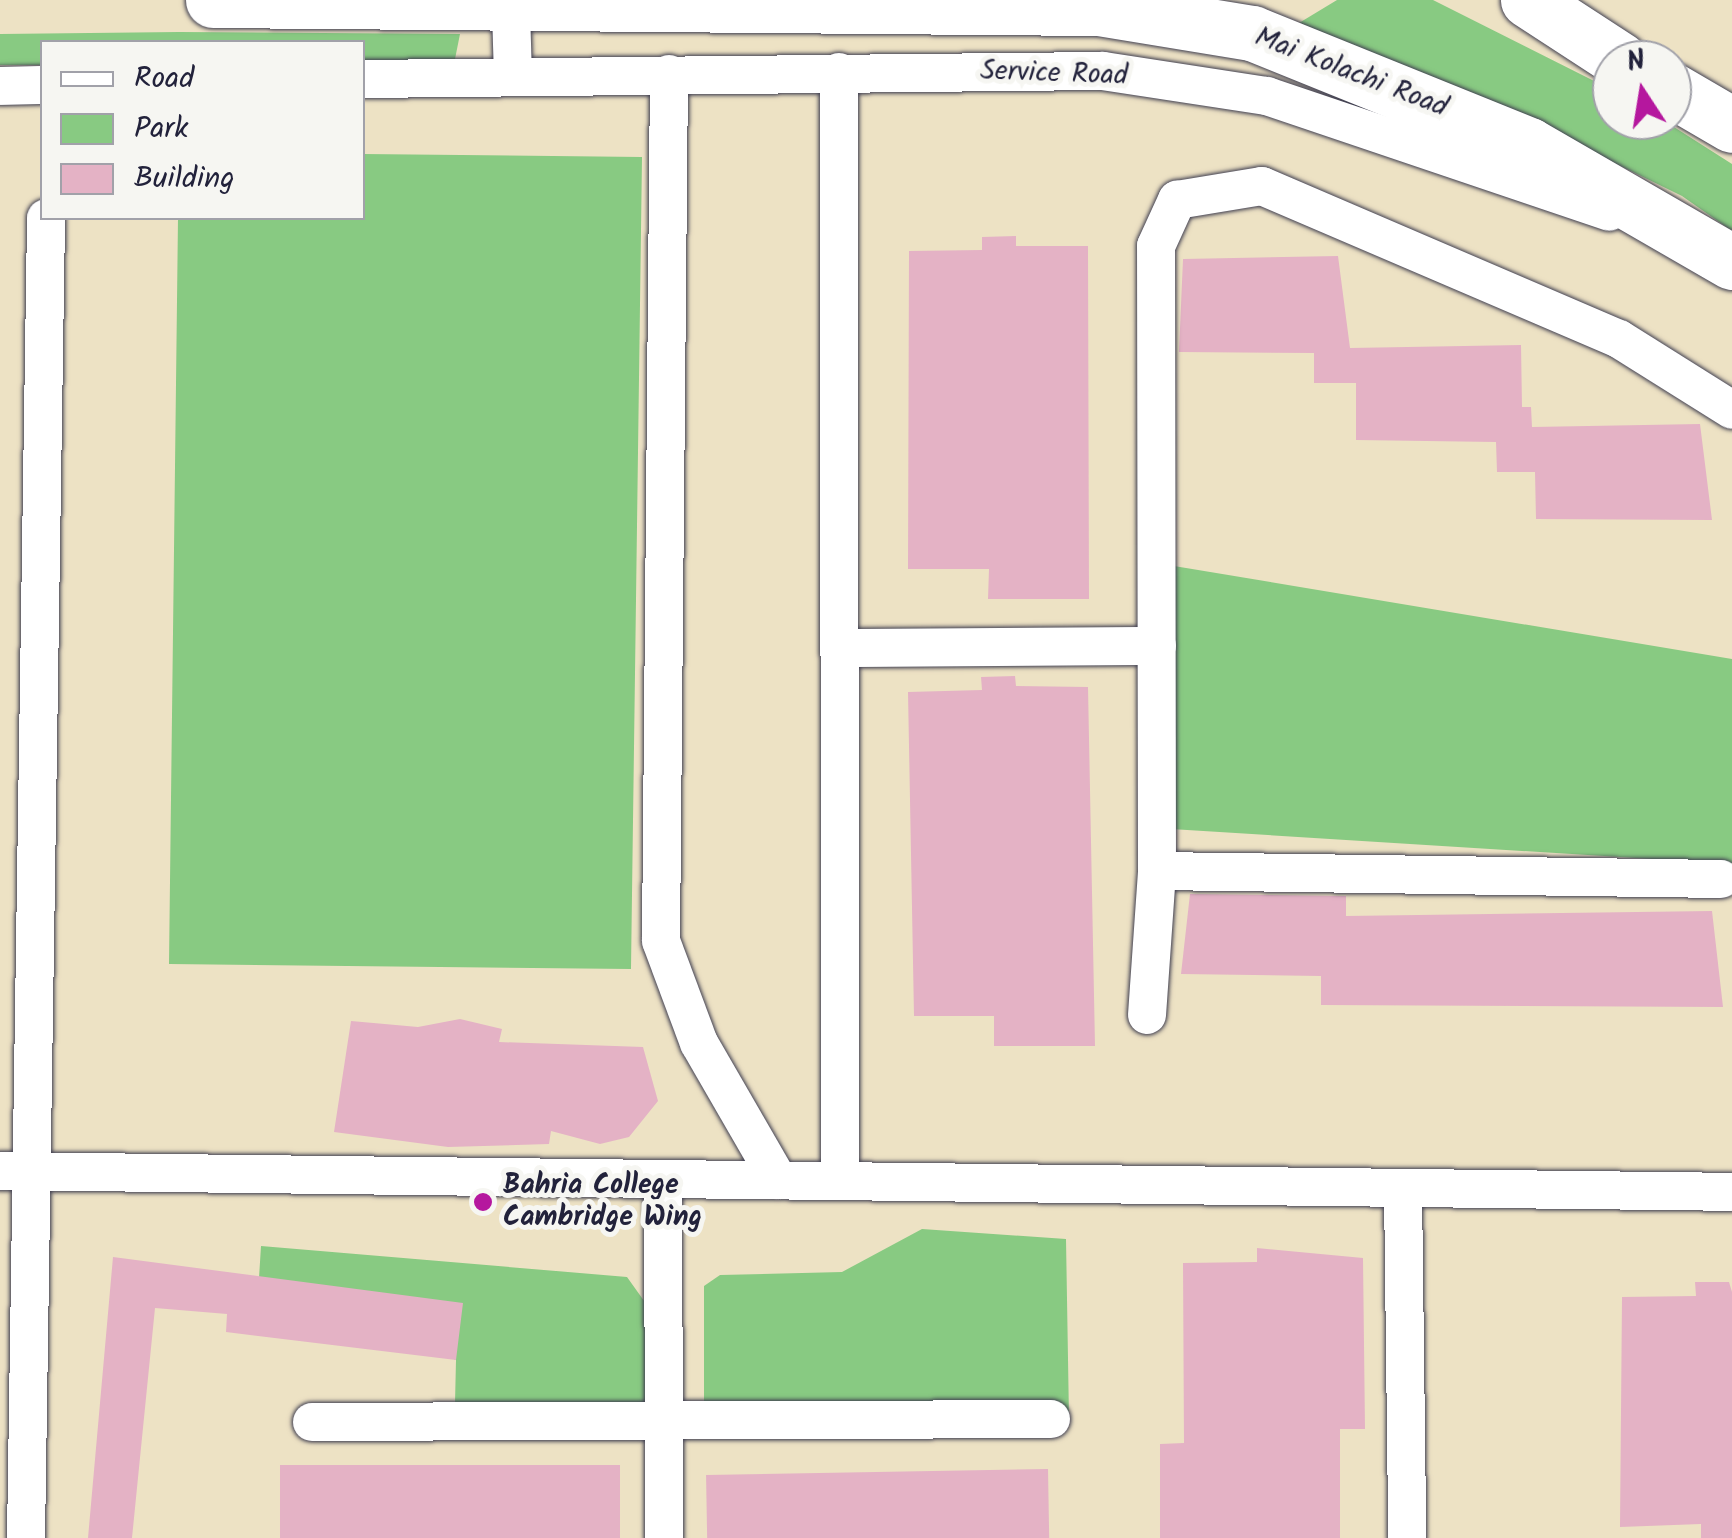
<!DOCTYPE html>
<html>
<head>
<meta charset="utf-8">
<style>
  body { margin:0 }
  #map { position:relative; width:1732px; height:1538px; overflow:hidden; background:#ede2c4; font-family:Kalam,sans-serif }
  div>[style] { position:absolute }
  .green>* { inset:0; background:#88ca82 }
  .building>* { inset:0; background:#e4b2c5; transform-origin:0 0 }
  .roads { filter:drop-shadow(0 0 2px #403f50) drop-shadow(0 0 2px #403f50) }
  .minor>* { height:38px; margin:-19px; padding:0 19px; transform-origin:19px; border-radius:19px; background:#fff }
  .primary>* { height:55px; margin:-27.5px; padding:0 27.5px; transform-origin:27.5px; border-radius:27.5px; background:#fff }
  .dots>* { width:28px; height:28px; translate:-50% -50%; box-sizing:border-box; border:5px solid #f6f6f2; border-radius:50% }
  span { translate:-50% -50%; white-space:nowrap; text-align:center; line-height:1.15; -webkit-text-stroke:10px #f6f6f2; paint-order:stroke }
  .street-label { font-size:28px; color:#22223b }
  .poi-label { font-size:28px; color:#22223b; font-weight:700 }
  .left { translate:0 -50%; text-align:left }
  .legend { position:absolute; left:40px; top:40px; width:325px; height:180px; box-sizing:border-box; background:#f6f6f2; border:2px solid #a1a1a9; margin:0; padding:12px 18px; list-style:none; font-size:30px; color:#22223b }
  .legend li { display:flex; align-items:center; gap:20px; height:50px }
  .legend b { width:50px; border:2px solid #a1a1a9 }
  .north { position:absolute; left:1592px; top:40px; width:100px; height:100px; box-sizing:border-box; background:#f6f6f2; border:2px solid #a1a1a9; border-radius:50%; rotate:348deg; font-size:28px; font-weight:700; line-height:40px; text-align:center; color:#22223b }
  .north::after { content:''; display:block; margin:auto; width:35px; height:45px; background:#b5179e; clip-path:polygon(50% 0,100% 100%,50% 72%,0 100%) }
</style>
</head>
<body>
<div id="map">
  <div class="green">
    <div style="clip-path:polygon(1337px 0,1433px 0,1612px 90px,1612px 120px,1663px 120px,1732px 164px,1732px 231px,1682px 196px,1502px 108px,1299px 23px)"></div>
    <div style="clip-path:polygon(0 34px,179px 32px,460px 34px,454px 64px,363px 63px,362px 42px,42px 42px,42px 65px,0 65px)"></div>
    <div style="clip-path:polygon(363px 154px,642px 157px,631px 969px,169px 964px,178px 218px,362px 218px)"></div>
    <div style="clip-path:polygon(1174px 566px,1732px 659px,1732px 864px,1171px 829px)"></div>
    <div style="clip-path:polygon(922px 1229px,1066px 1239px,1069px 1418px,704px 1403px,704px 1286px,720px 1275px,842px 1272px)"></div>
    <div style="clip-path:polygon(261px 1246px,627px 1277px,647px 1305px,650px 1404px,455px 1403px,456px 1360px,259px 1278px)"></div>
  </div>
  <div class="building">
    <div style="clip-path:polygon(1016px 236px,1016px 246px,1088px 246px,1089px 599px,988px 599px,989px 569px,908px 569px,909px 251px,982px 250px,982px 237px)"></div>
    <div style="clip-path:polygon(1338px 256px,1350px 348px,1521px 345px,1522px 407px,1531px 407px,1532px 427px,1700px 424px,1712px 520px,1536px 519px,1535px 472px,1497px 472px,1496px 442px,1356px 440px,1356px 383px,1314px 383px,1314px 353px,1179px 352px,1183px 259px)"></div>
    <div style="clip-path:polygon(1015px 676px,1016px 686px,1088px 687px,1095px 1046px,994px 1046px,994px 1016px,914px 1016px,908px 692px,982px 690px,981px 677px)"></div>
    <div style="clip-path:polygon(1190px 894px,1346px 896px,1346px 916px,1712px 911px,1723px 1007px,1321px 1005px,1321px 976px,1181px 974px)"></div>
    <div style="clip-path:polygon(460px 1019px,502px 1029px,499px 1042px,643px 1047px,658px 1101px,629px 1137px,600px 1144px,551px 1131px,549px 1144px,448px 1147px,334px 1132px,351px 1021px,418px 1027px)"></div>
    <div style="clip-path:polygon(1257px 1248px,1363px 1258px,1365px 1429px,1340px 1429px,1340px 1538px,1160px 1538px,1160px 1444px,1184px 1443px,1183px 1263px,1257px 1262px)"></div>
    <div style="clip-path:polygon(113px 1257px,463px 1303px,456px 1360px,226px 1332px,227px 1314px,155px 1308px,132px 1538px,88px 1538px)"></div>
    <div style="clip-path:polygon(1695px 1282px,1729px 1282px,1732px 1292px,1732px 1538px,1701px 1538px,1701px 1524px,1620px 1527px,1622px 1297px,1696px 1296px)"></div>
    <div style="left:620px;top:1465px;width:73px;height:340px;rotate:90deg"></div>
    <div style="left:1048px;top:1469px;width:69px;height:342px;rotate:89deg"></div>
  </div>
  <div class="roads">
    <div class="minor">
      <div style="left:511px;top:10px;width:66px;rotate:88.3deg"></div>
      <div style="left:839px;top:72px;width:1109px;rotate:89.95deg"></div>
      <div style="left:669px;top:74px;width:867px;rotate:90.53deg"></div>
      <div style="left:661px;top:941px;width:109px;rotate:69.6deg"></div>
      <div style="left:699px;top:1043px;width:158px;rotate:60deg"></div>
      <div style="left:362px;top:79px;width:741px;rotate:-0.62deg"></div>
      <div style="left:1103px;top:71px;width:166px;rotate:8.7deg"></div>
      <div style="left:1267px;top:96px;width:361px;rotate:18.7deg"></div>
      <div style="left:0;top:86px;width:42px;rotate:-1.4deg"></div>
      <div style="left:840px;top:648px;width:317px;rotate:-0.4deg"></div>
      <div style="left:1157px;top:871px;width:564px;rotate:0.81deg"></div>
      <div style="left:1147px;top:1015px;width:144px;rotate:-86deg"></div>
      <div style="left:1157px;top:871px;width:625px;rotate:-90.09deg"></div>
      <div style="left:1156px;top:246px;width:51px;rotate:-65.5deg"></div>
      <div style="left:1177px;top:200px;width:86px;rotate:-9.4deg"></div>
      <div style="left:1262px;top:186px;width:388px;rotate:23.2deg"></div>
      <div style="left:1619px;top:339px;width:133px;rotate:32.1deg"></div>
      <div style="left:0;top:1171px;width:1732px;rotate:0.69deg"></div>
      <div style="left:663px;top:1179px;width:359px;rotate:89.8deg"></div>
      <div style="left:1403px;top:1188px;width:350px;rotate:89.3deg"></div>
      <div style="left:312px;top:1422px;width:739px;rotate:-0.23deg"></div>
      <div style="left:26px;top:1538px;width:1320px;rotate:-89.13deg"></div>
    </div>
    <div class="primary">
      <div style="left:213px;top:0;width:886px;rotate:0.52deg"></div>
      <div style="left:1099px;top:8px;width:155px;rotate:9.3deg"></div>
      <div style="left:1252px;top:33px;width:299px;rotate:22deg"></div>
      <div style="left:1529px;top:145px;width:234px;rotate:30deg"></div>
      <div style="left:1528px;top:0;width:110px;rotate:33.1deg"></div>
      <div style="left:1672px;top:90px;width:69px;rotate:30.3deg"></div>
    </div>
  </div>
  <div class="dots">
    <div style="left:483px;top:1202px;background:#b5179e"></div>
  </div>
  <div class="street-label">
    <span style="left:1351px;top:73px;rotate:21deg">Mai Kolachi Road</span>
    <span style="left:1054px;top:74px;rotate:2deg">Service Road</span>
  </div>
  <div class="poi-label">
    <span class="left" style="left:503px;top:1202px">Bahria College<br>Cambridge Wing</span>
  </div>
  <ul class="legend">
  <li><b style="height:12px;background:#fff"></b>Road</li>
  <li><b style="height:28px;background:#88ca82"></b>Park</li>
  <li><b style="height:28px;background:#e4b2c5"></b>Building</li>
  </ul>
  <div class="north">N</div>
</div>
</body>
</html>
